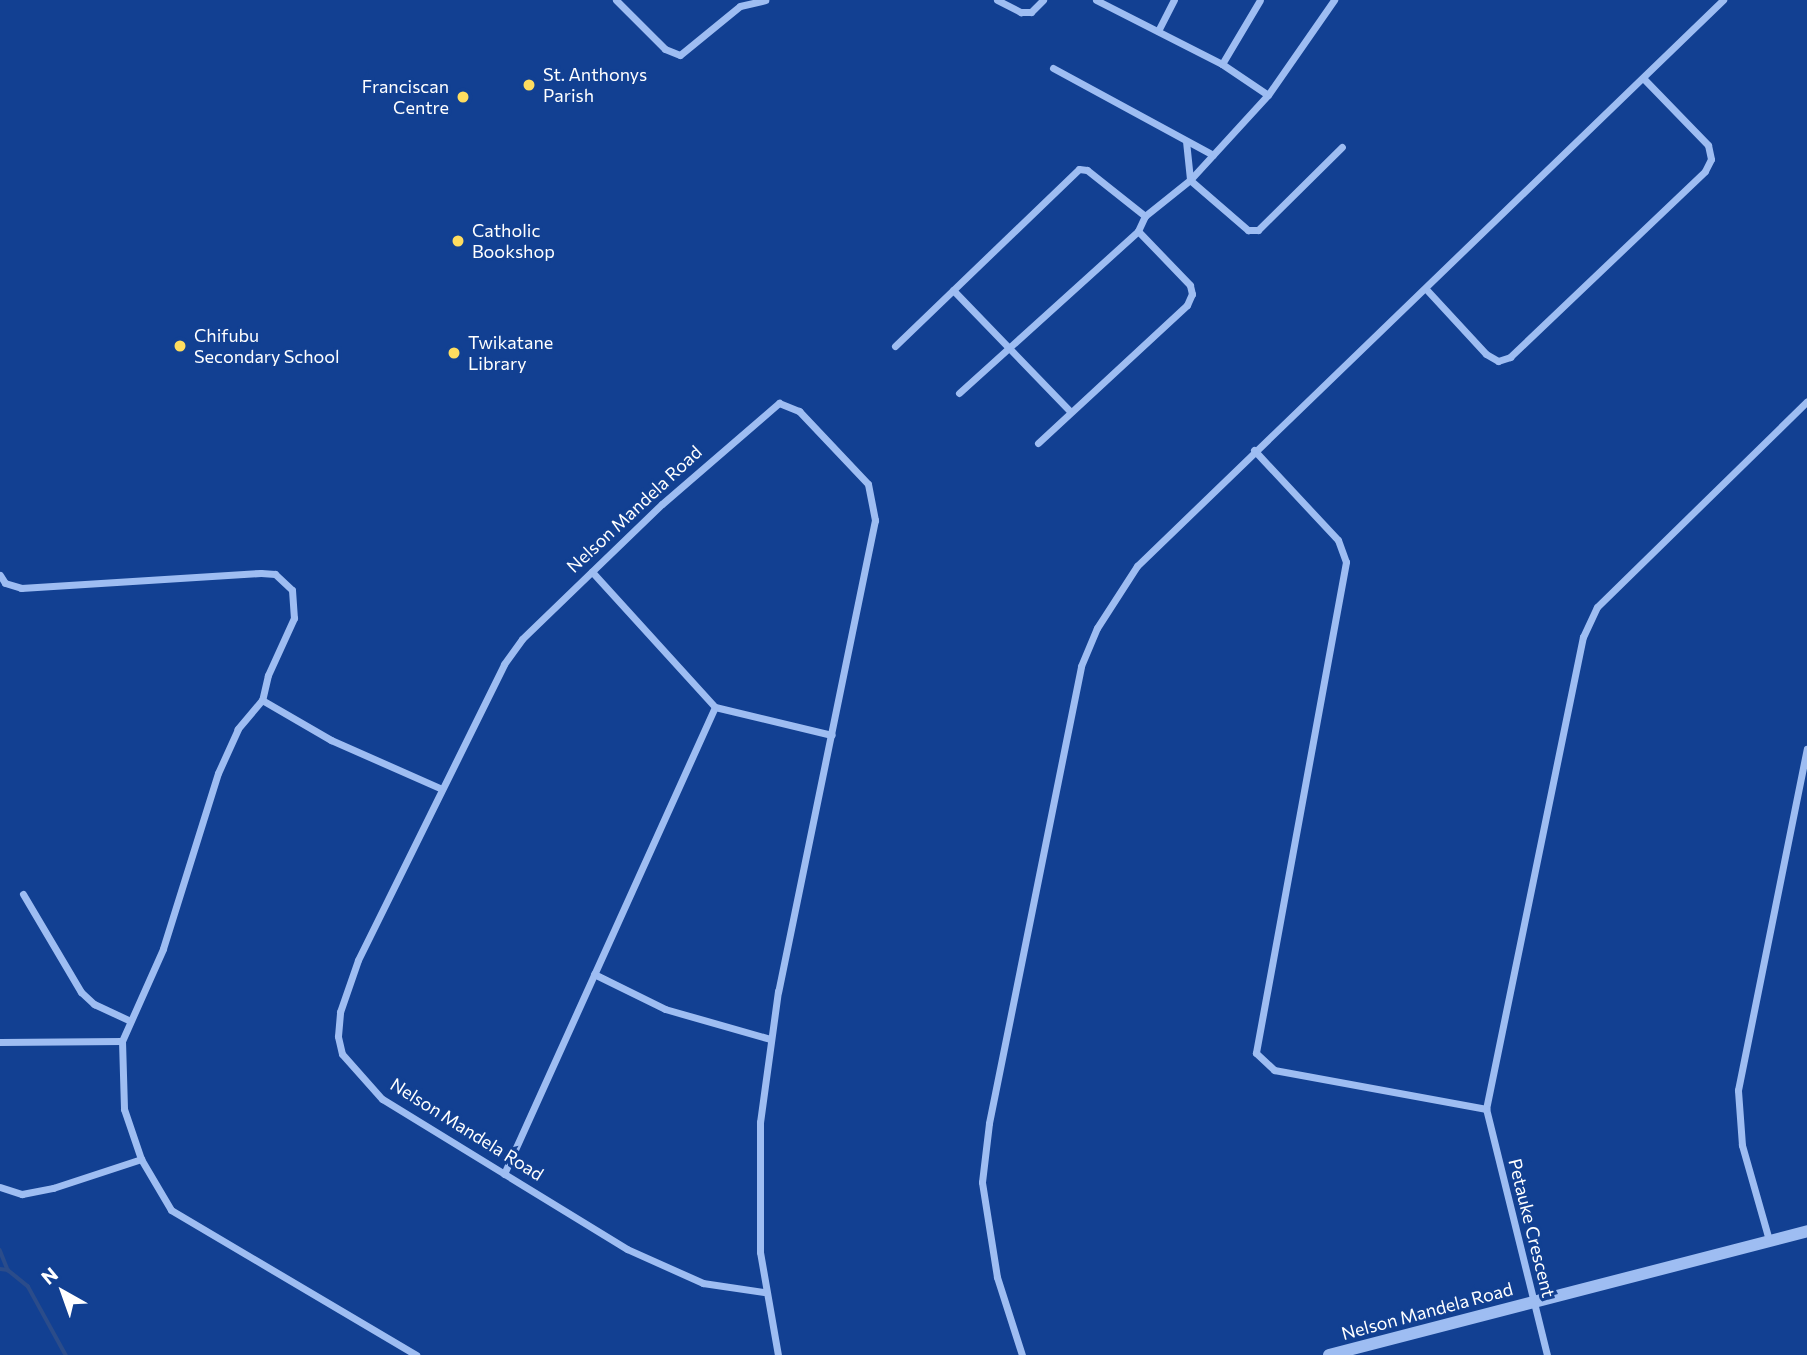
<!DOCTYPE html>
<html>
<head>
<meta charset="utf-8">
<style>
  body { margin:0 }
  #map { position:relative; width:1807px; height:1355px; overflow:hidden; background:#124092; font-family:Commissioner,sans-serif }
  div>[style] { position:absolute }
  .stream>* { height:3.5px; margin:-1.75px; padding:0 1.75px; transform-origin:1.75px; border-radius:1.75px; background:#2b4c8a }
  .minor>* { height:7px; margin:-3.5px; padding:0 3.5px; transform-origin:3.5px; border-radius:3.5px; background:#9ebdf2 }
  .tertiary>* { height:12px; margin:-6px; padding:0 6px; transform-origin:6px; border-radius:6px; background:#9ebdf2 }
  .dots>* { width:19px; height:19px; translate:-50% -50%; box-sizing:border-box; border:4px solid #124092; border-radius:50% }
  span { translate:-50% -50%; white-space:nowrap; text-align:center; line-height:1.15; -webkit-text-stroke:6px #124092; paint-order:stroke }
  .poi-label { font-size:18px; color:#fff }
  .left { translate:0 -50%; text-align:left }
  .right { translate:-100% -50%; text-align:right }
  .street-label { font-size:18px; color:#fff }
  .north { position:absolute; left:28px; top:1257px; width:70px; height:70px; -webkit-text-stroke:5px #124092; paint-order:stroke; rotate:320deg; font-size:19px; font-weight:700; line-height:28px; text-align:center; color:#fff }
  .north::after { content:''; display:block; margin:auto; width:24px; height:32px; background:#fff; clip-path:polygon(50% 0,100% 100%,50% 72%,0 100%) }
</style>
</head>
<body>
<div id="map">
  <div class="stream">
    <div style="left:0;top:1250px;width:22px;rotate:68deg"></div>
    <div style="left:8px;top:1270px;width:26px;rotate:39deg"></div>
    <div style="left:28px;top:1286px;width:79px;rotate:61.2deg"></div>
    <div style="left:0;top:1269px;width:8px;rotate:7deg"></div>
  </div>
  <div class="minor">
    <div style="left:616px;top:0;width:69px;rotate:45deg"></div>
    <div style="left:665px;top:49px;width:16px;rotate:22deg"></div>
    <div style="left:680px;top:55px;width:77px;rotate:-39.2deg"></div>
    <div style="left:740px;top:6px;width:26px;rotate:-13deg"></div>
    <div style="left:997px;top:0;width:27px;rotate:27deg"></div>
    <div style="left:1021px;top:12px;width:10px"></div>
    <div style="left:1031px;top:12px;width:17px;rotate:-45deg"></div>
    <div style="left:1096px;top:0;width:141px;rotate:26.9deg"></div>
    <div style="left:1222px;top:64px;width:55px;rotate:34deg"></div>
    <div style="left:1158px;top:31px;width:35px;rotate:-63deg"></div>
    <div style="left:1222px;top:64px;width:74px;rotate:-59.3deg"></div>
    <div style="left:1053px;top:68px;width:182px;rotate:28.5deg"></div>
    <div style="left:1186px;top:141px;width:39px;rotate:84deg"></div>
    <div style="left:1190px;top:180px;width:77px;rotate:40.8deg"></div>
    <div style="left:1248px;top:230px;width:10px"></div>
    <div style="left:1258px;top:230px;width:118px;rotate:-44.7deg"></div>
    <div style="left:1426px;top:289px;width:88px;rotate:47.3deg"></div>
    <div style="left:1486px;top:354px;width:14px;rotate:30deg"></div>
    <div style="left:1498px;top:361px;width:13px;rotate:-18deg"></div>
    <div style="left:1510px;top:357px;width:269px;rotate:-43.6deg"></div>
    <div style="left:1705px;top:171px;width:13px;rotate:-63deg"></div>
    <div style="left:1711px;top:159px;width:14px;rotate:-102deg"></div>
    <div style="left:1708px;top:145px;width:93px;rotate:-134.1deg"></div>
    <div style="left:953px;top:290px;width:168px;rotate:46deg"></div>
    <div style="left:895px;top:346px;width:255px;rotate:-43.9deg"></div>
    <div style="left:1079px;top:169px;width:8px;rotate:7deg"></div>
    <div style="left:1087px;top:170px;width:74px;rotate:38.4deg"></div>
    <div style="left:959px;top:393px;width:241px;rotate:-42.1deg"></div>
    <div style="left:1138px;top:231px;width:17px;rotate:-65deg"></div>
    <div style="left:1145px;top:216px;width:58px;rotate:-38.7deg"></div>
    <div style="left:1190px;top:180px;width:115px;rotate:-47.5deg"></div>
    <div style="left:1268px;top:95px;width:116px;rotate:-55.2deg"></div>
    <div style="left:1038px;top:443px;width:203px;rotate:-42.8deg"></div>
    <div style="left:1187px;top:305px;width:12px;rotate:-66deg"></div>
    <div style="left:1192px;top:294px;width:9px;rotate:-103deg"></div>
    <div style="left:1190px;top:285px;width:75px;rotate:-133.9deg"></div>
    <div style="left:1254px;top:450px;width:123px;rotate:47deg"></div>
    <div style="left:1338px;top:540px;width:23px;rotate:70deg"></div>
    <div style="left:1346px;top:562px;width:499px;rotate:100.4deg"></div>
    <div style="left:1256px;top:1053px;width:25px;rotate:43deg"></div>
    <div style="left:1274px;top:1070px;width:216px;rotate:10.4deg"></div>
    <div style="left:0;top:575px;width:9px;rotate:58deg"></div>
    <div style="left:5px;top:583px;width:17px;rotate:17deg"></div>
    <div style="left:21px;top:588px;width:240px;rotate:-3.6deg"></div>
    <div style="left:261px;top:573px;width:14px;rotate:4deg"></div>
    <div style="left:275px;top:574px;width:23px;rotate:43deg"></div>
    <div style="left:292px;top:590px;width:28px;rotate:86deg"></div>
    <div style="left:294px;top:618px;width:63px;rotate:114.5deg"></div>
    <div style="left:268px;top:675px;width:26px;rotate:103deg"></div>
    <div style="left:262px;top:700px;width:38px;rotate:130deg"></div>
    <div style="left:238px;top:729px;width:48px;rotate:114.4deg"></div>
    <div style="left:218px;top:773px;width:184px;rotate:107.4deg"></div>
    <div style="left:163px;top:949px;width:101px;rotate:114deg"></div>
    <div style="left:122px;top:1041px;width:68px;rotate:88.3deg"></div>
    <div style="left:124px;top:1109px;width:53px;rotate:71.2deg"></div>
    <div style="left:141px;top:1159px;width:59px;rotate:59.5deg"></div>
    <div style="left:171px;top:1210px;width:285px;rotate:30.6deg"></div>
    <div style="left:262px;top:700px;width:80px;rotate:30.1deg"></div>
    <div style="left:331px;top:740px;width:121px;rotate:23.8deg"></div>
    <div style="left:715px;top:707px;width:120px;rotate:13.5deg"></div>
    <div style="left:23px;top:894px;width:114px;rotate:59.4deg"></div>
    <div style="left:81px;top:992px;width:18px;rotate:43deg"></div>
    <div style="left:94px;top:1004px;width:40px;rotate:25deg"></div>
    <div style="left:594px;top:974px;width:79px;rotate:26.2deg"></div>
    <div style="left:665px;top:1009px;width:109px;rotate:15.9deg"></div>
    <div style="left:0;top:1042px;width:122px;rotate:-0.5deg"></div>
    <div style="left:504px;top:1174px;width:512px;rotate:-65.69deg"></div>
    <div style="left:715px;top:707px;width:183px;rotate:-132.3deg"></div>
    <div style="left:0;top:1187px;width:23px;rotate:18deg"></div>
    <div style="left:22px;top:1194px;width:32px;rotate:-11deg"></div>
    <div style="left:53px;top:1188px;width:93px;rotate:-18.2deg"></div>
    <div style="left:1769px;top:1240px;width:99px;rotate:-105.9deg"></div>
    <div style="left:1742px;top:1145px;width:55px;rotate:-94.2deg"></div>
    <div style="left:1738px;top:1090px;width:348px;rotate:-78.6deg"></div>
    <div style="left:764px;top:1292px;width:62px;rotate:-171.6deg"></div>
    <div style="left:703px;top:1283px;width:83px;rotate:-155.9deg"></div>
    <div style="left:627px;top:1249px;width:287px;rotate:-148.5deg"></div>
    <div style="left:382px;top:1099px;width:60px;rotate:-131.6deg"></div>
    <div style="left:342px;top:1054px;width:18px;rotate:-103deg"></div>
    <div style="left:338px;top:1036px;width:24px;rotate:-85deg"></div>
    <div style="left:340px;top:1012px;width:55px;rotate:-70.9deg"></div>
    <div style="left:358px;top:960px;width:330px;rotate:-63.7deg"></div>
    <div style="left:504px;top:664px;width:31px;rotate:-54deg"></div>
    <div style="left:522px;top:639px;width:194px;rotate:-44deg"></div>
    <div style="left:662px;top:504px;width:155px;rotate:-40.8deg"></div>
    <div style="left:779px;top:403px;width:22px;rotate:22deg"></div>
    <div style="left:799px;top:411px;width:100px;rotate:46.6deg"></div>
    <div style="left:868px;top:484px;width:37px;rotate:79deg"></div>
    <div style="left:875px;top:520px;width:481px;rotate:101.6deg"></div>
    <div style="left:778px;top:991px;width:132px;rotate:97.8deg"></div>
    <div style="left:760px;top:1122px;width:130px;rotate:90deg"></div>
    <div style="left:760px;top:1252px;width:105px;rotate:80.1deg"></div>
    <div style="left:1022px;top:1355px;width:82px;rotate:-107.8deg"></div>
    <div style="left:997px;top:1277px;width:96px;rotate:-99deg"></div>
    <div style="left:982px;top:1182px;width:59px;rotate:-83.2deg"></div>
    <div style="left:989px;top:1123px;width:466px;rotate:-78.6deg"></div>
    <div style="left:1081px;top:666px;width:41px;rotate:-67.2deg"></div>
    <div style="left:1097px;top:628px;width:74px;rotate:-57.2deg"></div>
    <div style="left:1137px;top:566px;width:815px;rotate:-44.01deg"></div>
    <div style="left:1547px;top:1355px;width:253px;rotate:-103.9deg"></div>
    <div style="left:1486px;top:1109px;width:482px;rotate:-78.4deg"></div>
    <div style="left:1583px;top:637px;width:33px;rotate:-65deg"></div>
    <div style="left:1597px;top:607px;width:294px;rotate:-44.4deg"></div>
  </div>
  <div class="tertiary">
    <div style="left:1329px;top:1355px;width:494px;rotate:-14.5deg"></div>
  </div>
  <div class="dots">
    <div style="left:529px;top:85px;background:#ffdd5f"></div>
    <div style="left:463px;top:97px;background:#ffdd5f"></div>
    <div style="left:458px;top:241px;background:#ffdd5f"></div>
    <div style="left:180px;top:346px;background:#ffdd5f"></div>
    <div style="left:454px;top:353px;background:#ffdd5f"></div>
  </div>
  <div class="poi-label">
    <span class="left" style="left:543px;top:85px">St. Anthonys<br>Parish</span>
    <span class="right" style="left:449px;top:97px">Franciscan<br>Centre</span>
    <span class="left" style="left:472px;top:241px">Catholic<br>Bookshop</span>
    <span class="left" style="left:194px;top:346px">Chifubu<br>Secondary School</span>
    <span class="left" style="left:468px;top:353px">Twikatane<br>Library</span>
  </div>
  <div class="street-label">
    <span style="left:634px;top:509px;rotate:-43deg">Nelson Mandela Road</span>
    <span style="left:467px;top:1129px;rotate:32deg">Nelson Mandela Road</span>
    <span style="left:1532px;top:1228px;rotate:76deg">Petauke Crescent</span>
    <span style="left:1427px;top:1311px;rotate:-15deg">Nelson Mandela Road</span>
  </div>
  <div class="north">N</div>
</div>
</body>
</html>
